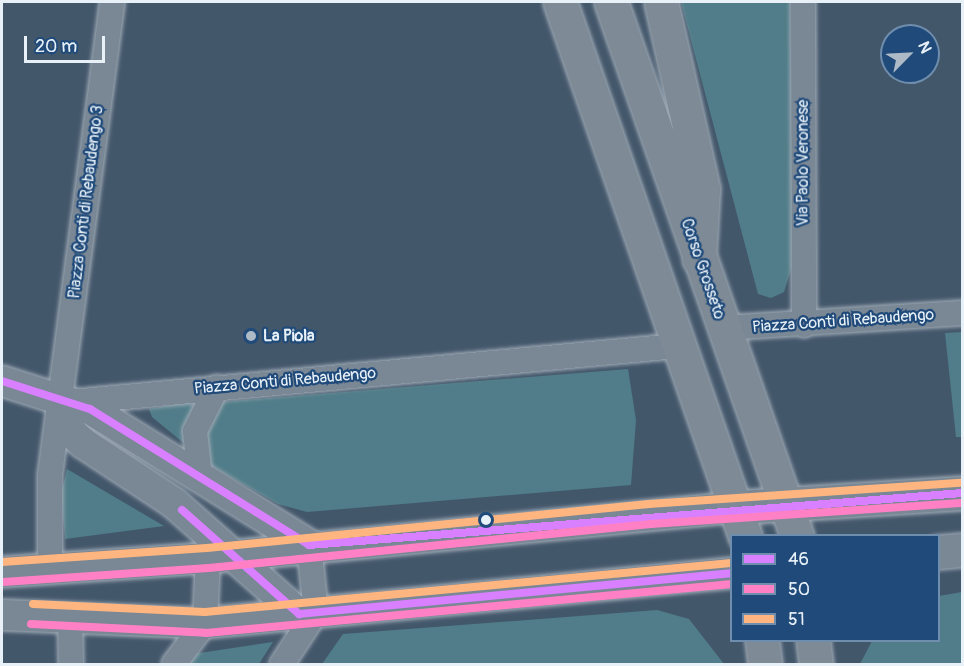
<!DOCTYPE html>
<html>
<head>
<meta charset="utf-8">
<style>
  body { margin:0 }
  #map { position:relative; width:964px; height:666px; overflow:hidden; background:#43576b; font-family:Pangolin,sans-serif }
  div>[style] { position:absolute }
  .green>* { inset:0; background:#507d89 }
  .roads { filter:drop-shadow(0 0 2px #a0abb6) drop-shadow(0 0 2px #a0abb6) }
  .minor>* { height:24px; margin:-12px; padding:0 12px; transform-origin:12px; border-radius:12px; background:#7a8794 }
  .tertiary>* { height:30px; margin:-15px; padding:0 15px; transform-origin:15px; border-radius:15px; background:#7a8794 }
  .secondary>* { height:33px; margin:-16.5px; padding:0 16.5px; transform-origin:16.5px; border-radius:16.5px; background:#7a8794 }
  .primary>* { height:33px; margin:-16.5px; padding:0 16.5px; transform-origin:16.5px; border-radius:16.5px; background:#7e8a95 }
  .motorway>* { height:33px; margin:-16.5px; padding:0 16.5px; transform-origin:16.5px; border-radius:16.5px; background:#7e8a95 }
  .bus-1>* { height:8px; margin:-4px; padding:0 4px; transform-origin:4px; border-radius:4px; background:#d880ff }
  .bus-2>* { height:8px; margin:-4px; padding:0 4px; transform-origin:4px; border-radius:4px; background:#ff80c5 }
  .bus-3>* { height:8px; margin:-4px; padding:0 4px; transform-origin:4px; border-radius:4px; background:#ffb580 }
  .dots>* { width:16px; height:16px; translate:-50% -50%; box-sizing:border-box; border:3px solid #1f4a7a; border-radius:50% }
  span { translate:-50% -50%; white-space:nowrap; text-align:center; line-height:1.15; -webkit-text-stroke:4.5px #1f4a7a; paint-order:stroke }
  .street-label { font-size:16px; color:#e8f1f8 }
  .poi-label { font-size:16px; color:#e8f1f8; font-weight:700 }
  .left { translate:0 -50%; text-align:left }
  .frame { position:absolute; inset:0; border:3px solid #e8f1f8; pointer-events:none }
  .legend { position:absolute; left:730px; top:534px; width:210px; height:108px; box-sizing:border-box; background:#1f4a7a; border:2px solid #6f8dac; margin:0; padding:8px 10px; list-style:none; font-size:18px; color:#e8f1f8 }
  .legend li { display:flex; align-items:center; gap:12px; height:30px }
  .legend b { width:30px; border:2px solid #6f8dac }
  .north { position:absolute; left:880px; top:24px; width:60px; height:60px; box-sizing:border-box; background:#1f4a7a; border:2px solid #6f8dac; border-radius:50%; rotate:66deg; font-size:16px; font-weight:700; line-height:24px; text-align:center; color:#e8f1f8 }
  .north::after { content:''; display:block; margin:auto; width:21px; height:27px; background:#aebbc7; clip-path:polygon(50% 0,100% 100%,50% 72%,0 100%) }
  .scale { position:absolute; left:24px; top:36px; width:81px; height:27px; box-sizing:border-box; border:3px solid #e8f1f8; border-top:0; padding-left:8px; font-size:18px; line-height:21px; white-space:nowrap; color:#e8f1f8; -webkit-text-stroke:4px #1f4a7a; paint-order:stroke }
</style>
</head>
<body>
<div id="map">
  <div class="green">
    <div style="clip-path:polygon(681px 2px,790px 2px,793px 264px,784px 292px,771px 298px,758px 294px)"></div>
    <div style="clip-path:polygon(962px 332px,962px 437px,956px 437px,945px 333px)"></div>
    <div style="clip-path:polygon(628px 369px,636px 420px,631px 485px,307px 512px,278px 504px,208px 464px,205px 432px,219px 402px)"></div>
    <div style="clip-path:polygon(188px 402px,196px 407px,186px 445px,152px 417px,149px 409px)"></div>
    <div style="clip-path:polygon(67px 469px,164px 526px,65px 539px,61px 494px)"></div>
    <div style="clip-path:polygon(962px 592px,962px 664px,860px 664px,872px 641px,938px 640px,939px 596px)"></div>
    <div style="clip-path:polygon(657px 610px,689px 619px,724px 664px,322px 664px,343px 634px)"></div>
    <div style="clip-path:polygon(273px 642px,259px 664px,186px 664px,193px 654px)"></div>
  </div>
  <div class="roads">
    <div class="minor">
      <div style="left:803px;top:2px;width:323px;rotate:89.8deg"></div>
      <div style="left:724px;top:328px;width:238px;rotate:-3.6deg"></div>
      <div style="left:71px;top:402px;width:609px;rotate:-5.28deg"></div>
      <div style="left:200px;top:478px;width:47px;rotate:-96.1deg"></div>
      <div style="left:195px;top:431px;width:49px;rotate:-63.4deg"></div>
      <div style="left:50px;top:569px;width:94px;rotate:-90deg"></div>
      <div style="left:50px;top:475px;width:477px;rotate:-82.5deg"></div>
      <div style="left:70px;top:615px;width:49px;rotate:88.8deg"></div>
      <div style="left:174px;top:664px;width:51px;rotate:-52.9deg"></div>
      <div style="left:205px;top:623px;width:65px;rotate:-87.4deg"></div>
      <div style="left:282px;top:664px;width:62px;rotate:-56.8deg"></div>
      <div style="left:316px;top:612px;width:67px;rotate:-96deg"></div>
    </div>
    <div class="tertiary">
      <div style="left:2px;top:381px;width:92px;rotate:17.7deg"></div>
      <div style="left:90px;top:409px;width:258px;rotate:31.8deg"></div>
      <div style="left:59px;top:403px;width:33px;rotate:67deg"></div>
      <div style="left:72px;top:433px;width:15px;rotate:42deg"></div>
      <div style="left:83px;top:443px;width:109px;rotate:33.4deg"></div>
      <div style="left:174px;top:503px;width:167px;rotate:41.6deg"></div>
      <div style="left:2px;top:572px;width:206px;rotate:-3.9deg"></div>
      <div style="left:208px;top:558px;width:532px;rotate:-5.5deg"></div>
      <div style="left:2px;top:615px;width:203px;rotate:2.3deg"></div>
      <div style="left:205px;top:623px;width:529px;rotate:-5.42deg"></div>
    </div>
    <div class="secondary">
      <div style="left:738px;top:507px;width:224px;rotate:-3.6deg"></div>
      <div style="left:938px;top:552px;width:24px;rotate:-5deg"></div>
    </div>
    <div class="primary">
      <div style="left:560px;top:2px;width:565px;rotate:70.89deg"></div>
      <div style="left:611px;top:2px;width:565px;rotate:70.8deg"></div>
      <div style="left:762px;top:640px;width:24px;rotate:83deg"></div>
      <div style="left:813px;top:640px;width:24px;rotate:83deg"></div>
    </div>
    <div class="motorway">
      <div style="left:661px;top:2px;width:192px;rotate:77.3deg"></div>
      <div style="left:703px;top:189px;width:70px;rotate:93.3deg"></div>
    </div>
  </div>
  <div class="bus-1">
    <div style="left:2px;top:381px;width:92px;rotate:17.7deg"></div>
    <div style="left:90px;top:409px;width:258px;rotate:31.8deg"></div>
    <div style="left:309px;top:545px;width:655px;rotate:-4.55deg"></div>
    <div style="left:182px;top:510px;width:157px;rotate:41.6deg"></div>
    <div style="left:299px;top:614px;width:435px;rotate:-5.4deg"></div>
  </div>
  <div class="bus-2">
    <div style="left:3px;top:582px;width:206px;rotate:-3.9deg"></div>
    <div style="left:209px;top:568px;width:444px;rotate:-5.7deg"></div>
    <div style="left:651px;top:524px;width:312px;rotate:-3.9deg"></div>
    <div style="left:31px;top:624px;width:175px;rotate:2.9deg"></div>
    <div style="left:206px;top:633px;width:528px;rotate:-5.32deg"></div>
  </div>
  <div class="bus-3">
    <div style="left:2px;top:562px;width:205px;rotate:-3.9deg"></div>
    <div style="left:207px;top:548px;width:444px;rotate:-5.7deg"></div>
    <div style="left:649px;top:504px;width:313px;rotate:-3.9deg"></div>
    <div style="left:33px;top:604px;width:172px;rotate:2.7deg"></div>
    <div style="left:205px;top:612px;width:528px;rotate:-5.32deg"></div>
  </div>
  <div class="dots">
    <div style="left:251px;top:336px;background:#aebbc7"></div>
    <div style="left:486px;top:520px;background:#e8f1f8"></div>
  </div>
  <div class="street-label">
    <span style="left:803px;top:163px;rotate:-90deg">Via Paolo Veronese</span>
    <span style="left:86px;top:202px;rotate:-83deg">Piazza Conti di Rebaudengo 3</span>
    <span style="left:703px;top:269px;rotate:71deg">Corso Grosseto</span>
    <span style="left:843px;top:321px;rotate:-4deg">Piazza Conti di Rebaudengo</span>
    <span style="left:285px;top:381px;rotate:-5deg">Piazza Conti di Rebaudengo</span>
  </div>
  <div class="poi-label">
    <span class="left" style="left:263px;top:336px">La Piola</span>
  </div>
  <div class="frame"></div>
  <ul class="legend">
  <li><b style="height:8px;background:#d880ff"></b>46</li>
  <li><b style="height:8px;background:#ff80c5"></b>50</li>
  <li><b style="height:8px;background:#ffb580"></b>51</li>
  </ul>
  <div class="north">N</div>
  <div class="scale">20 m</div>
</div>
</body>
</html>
